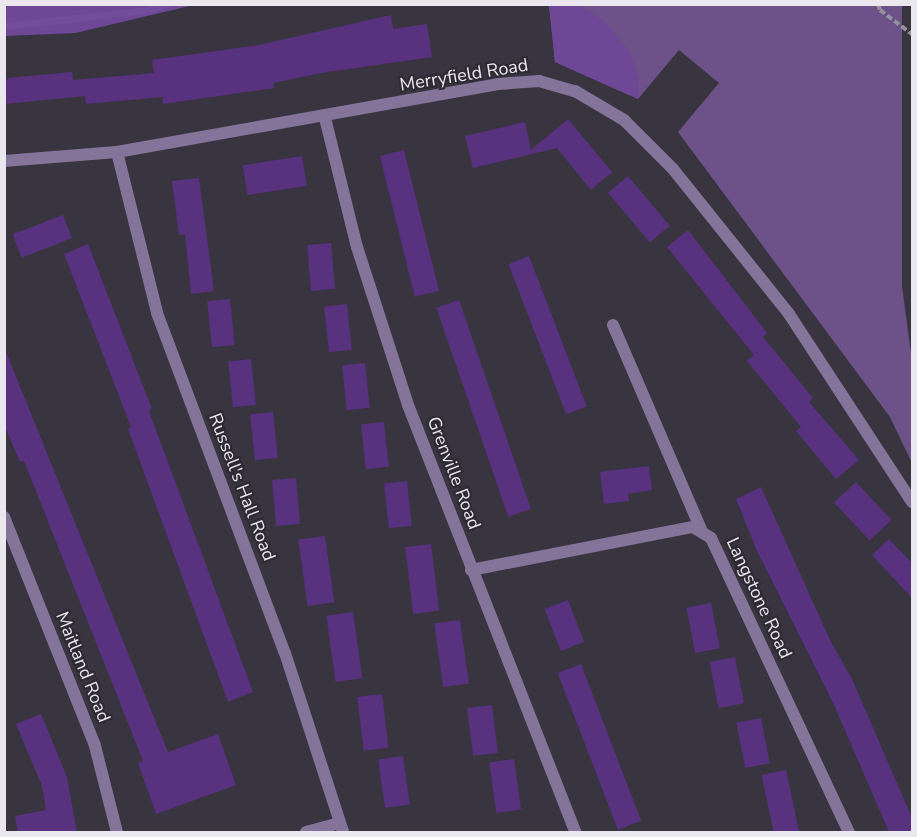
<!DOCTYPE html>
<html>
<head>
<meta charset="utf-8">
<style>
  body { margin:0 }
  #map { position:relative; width:917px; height:837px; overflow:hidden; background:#393540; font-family:"Nunito Sans",sans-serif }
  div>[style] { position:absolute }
  .green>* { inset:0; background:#6c5289 }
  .forest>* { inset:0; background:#6e4797 }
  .stream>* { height:7px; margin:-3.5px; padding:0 3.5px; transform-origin:3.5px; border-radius:3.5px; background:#734c9c }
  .building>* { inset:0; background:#58317f; transform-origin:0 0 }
  .path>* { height:4px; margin-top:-2px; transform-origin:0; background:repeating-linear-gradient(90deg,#95929b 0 6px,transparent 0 9px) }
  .lane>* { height:12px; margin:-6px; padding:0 6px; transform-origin:6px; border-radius:6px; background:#847499 }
  .street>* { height:12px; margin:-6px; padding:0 6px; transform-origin:6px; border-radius:6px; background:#847499 }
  span { translate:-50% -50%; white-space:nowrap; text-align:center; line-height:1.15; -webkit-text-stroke:4.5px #2f2b35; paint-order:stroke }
  .street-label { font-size:18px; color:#eae7ee }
  .frame { position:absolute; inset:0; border:6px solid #eae7ee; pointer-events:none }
</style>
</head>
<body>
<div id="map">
  <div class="green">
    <div style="clip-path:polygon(549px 5px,902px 5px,902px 286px,912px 361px,912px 463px,890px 417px,678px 132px,719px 83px,679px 50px,638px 99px,555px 62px)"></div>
  </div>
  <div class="forest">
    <div style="clip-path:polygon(4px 5px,5px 4px,194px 5px,75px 33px,5px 36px)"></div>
    <div style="clip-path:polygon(549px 5px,581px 5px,608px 24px,629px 52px,639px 78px,638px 99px,555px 62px)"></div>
  </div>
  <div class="stream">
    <div style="left:4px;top:26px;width:144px;rotate:-6.4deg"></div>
    <div style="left:147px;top:10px;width:21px;rotate:-17deg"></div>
  </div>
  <div class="building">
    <div style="clip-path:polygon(391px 15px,393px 29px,427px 24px,432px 57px,321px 73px,273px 83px,274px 88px,163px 104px,162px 97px,86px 104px,85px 96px,4px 104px,4px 82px,9px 78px,72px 72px,73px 80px,154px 73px,152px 60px,259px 45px)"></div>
    <div style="clip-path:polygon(568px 119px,612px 172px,591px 190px,557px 148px,473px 168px,465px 136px,525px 122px,531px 150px)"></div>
    <div style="left:404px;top:150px;width:145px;height:25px;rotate:76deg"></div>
    <div style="left:302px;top:156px;width:30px;height:60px;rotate:81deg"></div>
    <div style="left:628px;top:176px;width:65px;height:26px;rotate:50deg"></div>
    <div style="clip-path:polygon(199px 178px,214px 291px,191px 294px,185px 234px,179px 235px,172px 181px)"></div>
    <div style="left:63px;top:215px;width:25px;height:54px;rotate:69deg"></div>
    <div style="clip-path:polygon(688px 230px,767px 333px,763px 337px,813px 398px,809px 402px,859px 460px,836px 479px,796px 431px,801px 427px,747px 361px,754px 355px,667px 247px)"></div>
    <div style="left:331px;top:243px;width:46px;height:24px;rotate:85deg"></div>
    <div style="clip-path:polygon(88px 244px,152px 409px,149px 411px,253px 692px,228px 702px,128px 429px,131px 427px,64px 254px)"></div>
    <div style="left:529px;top:256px;width:161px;height:22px;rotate:69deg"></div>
    <div style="left:230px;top:299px;width:46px;height:23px;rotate:84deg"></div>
    <div style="left:459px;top:300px;width:221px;height:24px;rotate:71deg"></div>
    <div style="left:347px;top:304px;width:46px;height:23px;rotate:84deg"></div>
    <div style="clip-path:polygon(4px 347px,168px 752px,218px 734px,236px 785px,156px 814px,138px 763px,143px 761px,24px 461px,20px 462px,4px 424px)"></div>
    <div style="left:251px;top:359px;width:46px;height:23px;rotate:84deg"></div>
    <div style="left:365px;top:363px;width:45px;height:23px;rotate:84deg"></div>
    <div style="left:273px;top:412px;width:46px;height:23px;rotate:84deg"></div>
    <div style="left:384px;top:422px;width:45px;height:23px;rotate:84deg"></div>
    <div style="clip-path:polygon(649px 466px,652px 490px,628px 494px,629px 501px,604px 504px,600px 472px)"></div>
    <div style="left:296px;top:478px;width:46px;height:24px;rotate:85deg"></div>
    <div style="left:407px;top:481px;width:45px;height:23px;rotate:84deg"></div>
    <div style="left:856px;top:482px;width:52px;height:30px;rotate:47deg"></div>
    <div style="clip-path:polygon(761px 487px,831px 642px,852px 679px,912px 818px,912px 832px,889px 832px,834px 705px,757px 551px,736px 499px)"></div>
    <div style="left:325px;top:536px;width:67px;height:27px;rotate:82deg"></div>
    <div style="clip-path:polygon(889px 539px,912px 563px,912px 598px,872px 555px)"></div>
    <div style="left:431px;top:544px;width:67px;height:26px;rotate:83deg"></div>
    <div style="left:568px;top:600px;width:45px;height:25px;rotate:69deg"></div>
    <div style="left:711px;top:603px;width:46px;height:25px;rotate:79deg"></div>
    <div style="left:353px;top:612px;width:67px;height:27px;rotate:82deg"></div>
    <div style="left:460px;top:620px;width:64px;height:26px;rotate:82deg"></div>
    <div style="left:735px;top:657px;width:47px;height:26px;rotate:79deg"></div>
    <div style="left:581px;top:664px;width:168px;height:25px;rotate:69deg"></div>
    <div style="left:382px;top:694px;width:54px;height:25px;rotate:83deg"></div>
    <div style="left:492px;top:705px;width:48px;height:25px;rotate:83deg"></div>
    <div style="clip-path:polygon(41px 714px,67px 777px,77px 832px,18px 832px,15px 816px,46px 810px,42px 786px,16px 724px)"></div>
    <div style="left:761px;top:718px;width:46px;height:25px;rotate:79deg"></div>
    <div style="left:403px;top:756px;width:49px;height:25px;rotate:82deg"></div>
    <div style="left:514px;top:759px;width:51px;height:25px;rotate:82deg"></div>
    <div style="left:786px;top:770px;width:63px;height:25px;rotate:78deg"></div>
  </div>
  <div class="path">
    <div style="left:878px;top:4px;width:6px;rotate:72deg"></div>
    <div style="left:880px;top:10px;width:40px;rotate:37deg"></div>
  </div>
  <div class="lane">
    <div style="left:613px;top:325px;width:225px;rotate:66.7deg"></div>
  </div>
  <div class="street">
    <div style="left:325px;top:118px;width:133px;rotate:76.1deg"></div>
    <div style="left:357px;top:247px;width:166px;rotate:72.1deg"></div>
    <div style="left:408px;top:405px;width:458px;rotate:68.6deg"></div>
    <div style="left:117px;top:152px;width:166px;rotate:76deg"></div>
    <div style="left:157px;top:313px;width:363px;rotate:69.4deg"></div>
    <div style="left:285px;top:653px;width:188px;rotate:72deg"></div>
    <div style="left:4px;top:161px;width:113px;rotate:-4.6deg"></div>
    <div style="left:117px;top:152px;width:387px;rotate:-10.1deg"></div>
    <div style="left:498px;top:84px;width:41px;rotate:-4.2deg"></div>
    <div style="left:539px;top:81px;width:37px;rotate:16deg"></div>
    <div style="left:575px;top:91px;width:57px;rotate:30.6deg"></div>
    <div style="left:624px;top:120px;width:69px;rotate:45deg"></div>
    <div style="left:673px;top:169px;width:186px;rotate:51.3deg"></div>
    <div style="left:789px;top:314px;width:225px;rotate:56.8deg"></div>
    <div style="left:4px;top:517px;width:246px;rotate:68.3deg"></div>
    <div style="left:95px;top:746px;width:89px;rotate:75.7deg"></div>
    <div style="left:471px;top:570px;width:226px;rotate:-11deg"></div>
    <div style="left:693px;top:527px;width:21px;rotate:31deg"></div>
    <div style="left:711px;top:538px;width:325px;rotate:64.9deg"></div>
    <div style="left:306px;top:832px;width:35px;rotate:-15deg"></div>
  </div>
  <div class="street-label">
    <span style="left:464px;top:75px;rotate:-9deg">Merryfield Road</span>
    <span style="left:454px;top:473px;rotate:69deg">Grenville Road</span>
    <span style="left:242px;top:487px;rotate:69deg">Russell's Hall Road</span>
    <span style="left:759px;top:598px;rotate:65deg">Langstone Road</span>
    <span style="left:83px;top:667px;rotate:68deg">Maitland Road</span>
  </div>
  <div class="frame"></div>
</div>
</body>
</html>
